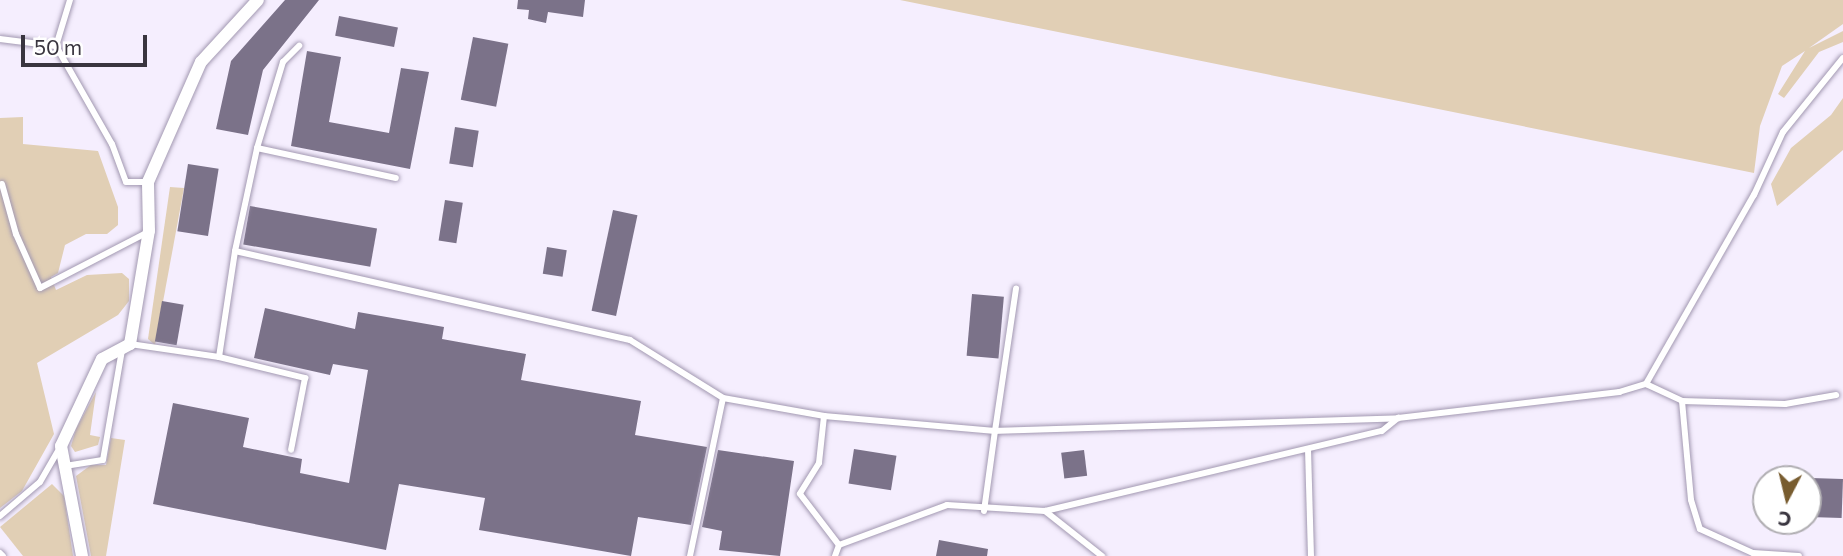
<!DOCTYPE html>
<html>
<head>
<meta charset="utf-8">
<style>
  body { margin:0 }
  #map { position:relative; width:1843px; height:556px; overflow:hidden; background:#f5eefe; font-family:Commissioner,sans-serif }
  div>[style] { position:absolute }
  .green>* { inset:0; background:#e1cfb5 }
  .building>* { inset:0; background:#7b7289; transform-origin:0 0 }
  .roads { filter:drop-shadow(0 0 2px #a298b1) drop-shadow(0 0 2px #a298b1) }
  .lane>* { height:6px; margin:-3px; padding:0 3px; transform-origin:3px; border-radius:3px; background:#fff }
  .street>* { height:12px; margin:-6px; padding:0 6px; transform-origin:6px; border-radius:6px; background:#fff }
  span { translate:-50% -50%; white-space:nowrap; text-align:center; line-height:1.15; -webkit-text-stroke:7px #fff; paint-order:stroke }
  .north { position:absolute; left:1752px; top:465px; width:70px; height:70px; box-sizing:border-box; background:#fff; border:2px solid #b0aeb2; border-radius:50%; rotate:187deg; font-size:19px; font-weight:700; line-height:28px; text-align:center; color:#39353f }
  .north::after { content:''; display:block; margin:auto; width:24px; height:32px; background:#785c2f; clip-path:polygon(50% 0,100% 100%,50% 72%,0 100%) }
  .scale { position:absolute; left:21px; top:35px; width:126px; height:32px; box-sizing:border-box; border:4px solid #39353f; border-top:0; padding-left:9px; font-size:21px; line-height:24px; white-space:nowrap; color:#39353f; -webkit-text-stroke:5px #fff; paint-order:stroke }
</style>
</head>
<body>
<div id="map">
  <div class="green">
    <div style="clip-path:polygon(900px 0,1843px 0,1843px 24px,1809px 48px,1843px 31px,1843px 42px,1819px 52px,1784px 98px,1778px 94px,1805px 51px,1782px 66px,1760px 126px,1754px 173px)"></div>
    <div style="clip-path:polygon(1843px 98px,1843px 150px,1777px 206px,1771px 184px,1791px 148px,1831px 115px)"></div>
    <div style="clip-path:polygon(23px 117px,23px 144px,98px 151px,118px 207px,118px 225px,107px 234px,86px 234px,65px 245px,58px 273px,51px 277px,56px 290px,87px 275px,122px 273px,129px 279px,129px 301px,118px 315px,37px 363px,54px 434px,22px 491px,0 508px,0 118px)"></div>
    <div style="clip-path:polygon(170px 187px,184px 188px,155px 345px,148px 339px)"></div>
    <div style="clip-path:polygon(96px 392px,90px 435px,100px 437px,98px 445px,75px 452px,71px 446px,76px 429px)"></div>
    <div style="clip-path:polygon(111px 438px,125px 440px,106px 556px,91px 556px,76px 476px,91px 465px,106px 465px)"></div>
    <div style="clip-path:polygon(52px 484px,64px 496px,73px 556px,23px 556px,0 527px)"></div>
  </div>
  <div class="building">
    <div style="clip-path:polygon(285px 0,319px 0,263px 70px,248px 135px,216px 129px,231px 61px)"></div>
    <div style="clip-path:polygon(518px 0,585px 0,583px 17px,548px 12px,546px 23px,528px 19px,529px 10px,517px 9px)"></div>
    <div style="left:339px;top:16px;width:60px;height:20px;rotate:11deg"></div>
    <div style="left:473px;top:37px;width:36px;height:64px;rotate:11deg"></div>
    <div style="clip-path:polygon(307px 51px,341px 57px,329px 122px,389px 133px,401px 68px,429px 72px,410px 169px,291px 146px)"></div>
    <div style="left:455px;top:127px;width:24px;height:37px;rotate:9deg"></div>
    <div style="left:188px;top:164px;width:31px;height:68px;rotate:9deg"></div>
    <div style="left:445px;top:200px;width:18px;height:41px;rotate:9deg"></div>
    <div style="left:250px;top:206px;width:129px;height:39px;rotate:10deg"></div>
    <div style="left:613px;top:210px;width:25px;height:103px;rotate:12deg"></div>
    <div style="left:547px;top:247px;width:20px;height:27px;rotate:9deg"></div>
    <div style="left:972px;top:294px;width:32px;height:62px;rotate:5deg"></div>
    <div style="left:162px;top:301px;width:22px;height:41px;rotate:10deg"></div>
    <div style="clip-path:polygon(265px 308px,355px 329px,358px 312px,444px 327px,442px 339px,526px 354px,521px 380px,641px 401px,635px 435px,707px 447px,691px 525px,638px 517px,631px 556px,479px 530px,485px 498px,399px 484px,386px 550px,153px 504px,173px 403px,249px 418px,243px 447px,302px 459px,300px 473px,349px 483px,368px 370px,333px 364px,330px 375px,254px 358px)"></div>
    <div style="left:854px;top:449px;width:43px;height:35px;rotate:9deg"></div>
    <div style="clip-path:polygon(718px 450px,794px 461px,780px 556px,719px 550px,722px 531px,702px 527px)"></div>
    <div style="left:1084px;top:450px;width:26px;height:23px;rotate:83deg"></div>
    <div style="left:1811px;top:478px;width:32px;height:39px;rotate:2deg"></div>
    <div style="clip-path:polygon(939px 540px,988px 549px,987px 556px,936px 556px)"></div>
  </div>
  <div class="roads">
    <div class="lane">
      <div style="left:70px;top:0;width:48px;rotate:106.9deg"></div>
      <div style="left:56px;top:46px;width:113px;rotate:60.3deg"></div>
      <div style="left:112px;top:144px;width:40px;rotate:69.8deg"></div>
      <div style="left:126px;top:182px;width:22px"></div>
      <div style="left:0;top:39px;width:56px;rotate:7.1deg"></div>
      <div style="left:257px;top:148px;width:142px;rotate:12.2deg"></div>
      <div style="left:2px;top:184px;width:52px;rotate:74.4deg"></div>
      <div style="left:16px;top:234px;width:59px;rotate:66deg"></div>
      <div style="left:40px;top:288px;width:122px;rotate:-27.4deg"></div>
      <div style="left:235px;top:251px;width:105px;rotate:-77.9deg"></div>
      <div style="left:257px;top:148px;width:90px;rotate:-73.2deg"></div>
      <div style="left:283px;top:62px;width:23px;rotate:-45deg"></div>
      <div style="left:130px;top:344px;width:90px;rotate:8.3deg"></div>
      <div style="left:219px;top:357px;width:107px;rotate:-81.4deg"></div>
      <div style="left:235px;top:251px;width:405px;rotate:12.7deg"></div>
      <div style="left:630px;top:340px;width:110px;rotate:31.9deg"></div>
      <div style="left:219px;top:357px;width:89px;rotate:13.7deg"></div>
      <div style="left:305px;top:378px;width:73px;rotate:101deg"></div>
      <div style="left:1646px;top:384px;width:40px;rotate:25deg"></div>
      <div style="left:1682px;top:401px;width:103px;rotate:1.7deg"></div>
      <div style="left:1785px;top:404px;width:52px;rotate:-10deg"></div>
      <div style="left:1682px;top:401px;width:99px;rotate:84.8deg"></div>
      <div style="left:1691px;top:500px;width:30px;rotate:73deg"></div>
      <div style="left:1700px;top:529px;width:58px;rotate:24.4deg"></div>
      <div style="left:1753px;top:553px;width:46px;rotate:3.7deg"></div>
      <div style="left:824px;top:416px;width:172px;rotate:5deg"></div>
      <div style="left:995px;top:431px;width:144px;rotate:-81.6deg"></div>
      <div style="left:1308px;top:449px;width:107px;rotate:88.4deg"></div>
      <div style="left:65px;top:466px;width:38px;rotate:-9deg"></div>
      <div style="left:103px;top:460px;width:112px;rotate:-80.2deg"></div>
      <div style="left:984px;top:511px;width:81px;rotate:-82.2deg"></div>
      <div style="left:995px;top:431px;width:403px;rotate:-1.8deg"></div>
      <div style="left:1045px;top:511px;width:73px;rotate:38.3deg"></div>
      <div style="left:0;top:516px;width:52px;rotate:-40.4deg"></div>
      <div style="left:40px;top:482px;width:39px;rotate:-60deg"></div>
      <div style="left:0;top:553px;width:4px;rotate:45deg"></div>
      <div style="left:690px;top:556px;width:161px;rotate:-78.2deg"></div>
      <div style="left:723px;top:398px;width:103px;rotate:10.1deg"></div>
      <div style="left:824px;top:416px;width:47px;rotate:96.1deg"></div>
      <div style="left:819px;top:463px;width:36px;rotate:122deg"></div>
      <div style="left:800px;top:494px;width:64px;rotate:52.6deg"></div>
      <div style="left:835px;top:556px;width:12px;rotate:-70deg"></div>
      <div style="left:839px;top:545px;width:115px;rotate:-20.3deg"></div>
      <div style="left:947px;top:505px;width:98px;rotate:3.5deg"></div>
      <div style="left:1045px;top:511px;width:346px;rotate:-13.4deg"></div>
      <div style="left:1382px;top:431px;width:21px;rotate:-39deg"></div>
      <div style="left:1398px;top:418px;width:223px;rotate:-6.7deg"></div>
      <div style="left:1619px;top:392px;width:28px;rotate:-17deg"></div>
      <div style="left:1646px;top:384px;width:218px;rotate:-60.3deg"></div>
      <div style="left:1754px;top:195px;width:69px;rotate:-65.3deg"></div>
      <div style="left:1783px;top:132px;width:95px;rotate:-51deg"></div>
    </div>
    <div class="street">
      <div style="left:82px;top:556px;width:112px;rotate:-100.8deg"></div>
      <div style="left:61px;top:446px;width:96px;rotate:-64.8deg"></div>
      <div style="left:102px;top:359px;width:32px;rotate:-28deg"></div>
      <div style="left:130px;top:344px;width:115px;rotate:-80.5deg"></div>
      <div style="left:149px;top:231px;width:49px;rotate:-91.2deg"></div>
      <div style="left:148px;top:182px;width:131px;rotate:-66.2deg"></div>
      <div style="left:201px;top:62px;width:84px;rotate:-47.4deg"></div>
    </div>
  </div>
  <div class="north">С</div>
  <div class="scale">50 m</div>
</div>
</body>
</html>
